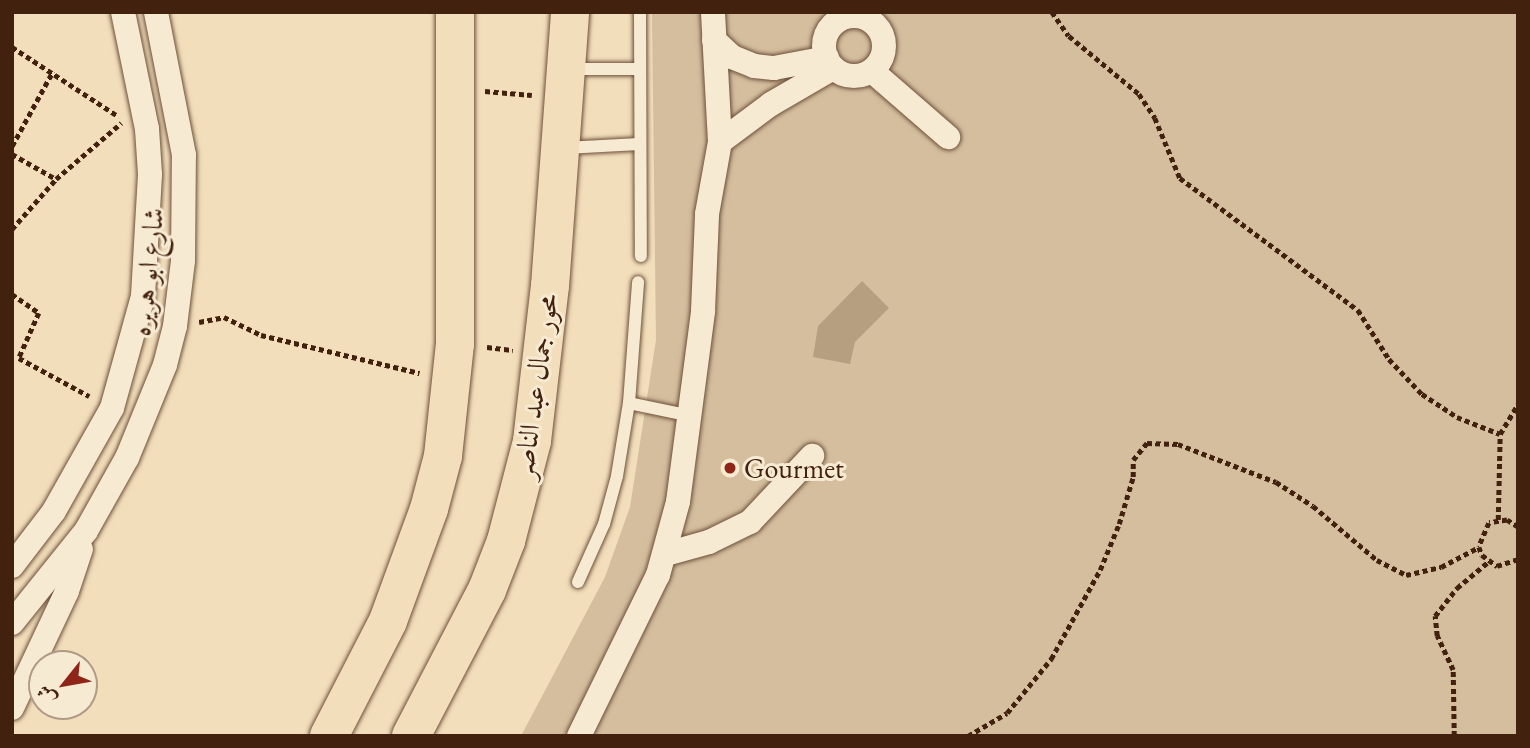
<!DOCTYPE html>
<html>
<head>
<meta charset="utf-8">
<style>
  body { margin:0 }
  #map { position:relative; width:1530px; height:748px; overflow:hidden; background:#f2debb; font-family:"EB Garamond",Amiri,serif }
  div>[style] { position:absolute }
  .green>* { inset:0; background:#d4be9e }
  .water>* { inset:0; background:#b69e81 }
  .path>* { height:4.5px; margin-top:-2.25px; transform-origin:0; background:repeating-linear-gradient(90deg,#42210f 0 5px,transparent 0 8.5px) }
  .roads { filter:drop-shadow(0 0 2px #6e503a) drop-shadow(0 0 2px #6e503a) }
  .service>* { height:12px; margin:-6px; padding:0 6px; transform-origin:6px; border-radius:6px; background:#f7ead3 }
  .minor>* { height:24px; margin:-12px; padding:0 12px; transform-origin:12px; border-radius:12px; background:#f7ead3 }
  .minor>.ring { margin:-12px; padding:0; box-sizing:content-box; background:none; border:24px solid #f7ead3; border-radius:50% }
  .primary>* { height:38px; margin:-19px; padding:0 19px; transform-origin:19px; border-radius:19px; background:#f2debb }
  .dots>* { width:19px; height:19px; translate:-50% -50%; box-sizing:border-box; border:4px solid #f7ead3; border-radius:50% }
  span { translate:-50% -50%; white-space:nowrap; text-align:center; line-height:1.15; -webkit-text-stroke:6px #f7ead3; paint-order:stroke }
  .street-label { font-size:28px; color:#42210f }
  .poi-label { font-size:28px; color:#42210f }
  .left { translate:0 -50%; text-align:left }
  .frame { position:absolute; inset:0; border:14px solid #42210f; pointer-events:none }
  .north { position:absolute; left:28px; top:650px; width:70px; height:70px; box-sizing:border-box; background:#f7ead3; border:2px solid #af9a85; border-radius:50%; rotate:239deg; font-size:19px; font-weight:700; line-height:28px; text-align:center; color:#42210f }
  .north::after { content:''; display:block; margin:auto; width:24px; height:32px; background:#8f2418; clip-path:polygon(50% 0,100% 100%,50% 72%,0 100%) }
</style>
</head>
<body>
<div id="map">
  <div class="green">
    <div style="clip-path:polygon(652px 12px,1518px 12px,1518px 736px,521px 736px,605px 577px,630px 507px,656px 340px)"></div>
  </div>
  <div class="water">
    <div style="clip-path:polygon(862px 281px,889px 308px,855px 342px,850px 364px,813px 357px,818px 326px)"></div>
  </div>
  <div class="path">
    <div style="left:1052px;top:12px;width:29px;rotate:55deg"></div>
    <div style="left:1069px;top:36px;width:91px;rotate:39.6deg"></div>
    <div style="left:1139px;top:94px;width:29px;rotate:56deg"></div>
    <div style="left:1155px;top:118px;width:65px;rotate:67.4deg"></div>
    <div style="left:1180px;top:178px;width:222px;rotate:36.6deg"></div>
    <div style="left:1358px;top:310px;width:58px;rotate:57.7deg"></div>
    <div style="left:1389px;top:359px;width:48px;rotate:46.7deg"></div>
    <div style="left:1422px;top:394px;width:42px;rotate:33.3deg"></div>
    <div style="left:1457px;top:417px;width:46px;rotate:21.6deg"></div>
    <div style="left:12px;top:47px;width:126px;rotate:33.1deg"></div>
    <div style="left:485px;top:91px;width:47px;rotate:4.9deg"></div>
    <div style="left:12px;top:146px;width:85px;rotate:-61.3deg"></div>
    <div style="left:12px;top:154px;width:51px;rotate:29.6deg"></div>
    <div style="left:12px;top:229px;width:67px;rotate:-48.7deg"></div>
    <div style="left:56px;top:179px;width:86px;rotate:-40.7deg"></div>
    <div style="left:12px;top:294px;width:33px;rotate:35deg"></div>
    <div style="left:39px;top:313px;width:49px;rotate:114deg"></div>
    <div style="left:19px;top:358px;width:80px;rotate:28.5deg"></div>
    <div style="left:199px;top:322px;width:25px;rotate:-11deg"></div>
    <div style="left:224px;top:317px;width:41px;rotate:25.9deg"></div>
    <div style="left:261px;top:335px;width:163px;rotate:13.5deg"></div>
    <div style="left:487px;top:347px;width:26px;rotate:7deg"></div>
    <div style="left:1498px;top:520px;width:86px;rotate:-88.7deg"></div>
    <div style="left:1500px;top:434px;width:35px;rotate:-59deg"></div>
    <div style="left:1518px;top:527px;width:13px;rotate:-148deg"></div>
    <div style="left:1507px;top:520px;width:18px;rotate:171deg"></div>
    <div style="left:1489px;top:523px;width:26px;rotate:113deg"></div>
    <div style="left:1479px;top:547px;width:9px;rotate:69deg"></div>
    <div style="left:1482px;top:555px;width:19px;rotate:36deg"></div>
    <div style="left:1497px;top:566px;width:22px;rotate:-18deg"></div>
    <div style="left:968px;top:736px;width:45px;rotate:-30.5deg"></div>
    <div style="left:1007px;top:713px;width:70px;rotate:-50.8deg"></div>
    <div style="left:1051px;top:659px;width:102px;rotate:-61.2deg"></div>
    <div style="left:1100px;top:570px;width:50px;rotate:-67.6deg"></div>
    <div style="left:1119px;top:524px;width:49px;rotate:-73.4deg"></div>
    <div style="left:1133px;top:477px;width:17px;rotate:-90deg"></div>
    <div style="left:1133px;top:460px;width:22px;rotate:-51deg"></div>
    <div style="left:1147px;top:443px;width:31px;rotate:2deg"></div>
    <div style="left:1178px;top:444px;width:105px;rotate:21.2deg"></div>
    <div style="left:1276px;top:482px;width:44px;rotate:33deg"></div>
    <div style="left:1313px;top:506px;width:84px;rotate:40.2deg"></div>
    <div style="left:1377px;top:560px;width:33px;rotate:27deg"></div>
    <div style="left:1406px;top:575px;width:36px;rotate:-13deg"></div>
    <div style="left:1441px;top:567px;width:43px;rotate:-27.8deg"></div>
    <div style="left:1454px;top:736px;width:66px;rotate:-90.9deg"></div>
    <div style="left:1453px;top:670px;width:38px;rotate:-115deg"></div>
    <div style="left:1437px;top:636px;width:20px;rotate:-96deg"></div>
    <div style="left:1435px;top:616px;width:36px;rotate:-52deg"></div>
    <div style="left:1457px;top:588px;width:40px;rotate:-40deg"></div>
  </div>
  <div class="roads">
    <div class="service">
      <div style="left:640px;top:12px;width:244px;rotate:89.8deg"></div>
      <div style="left:569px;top:69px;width:70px"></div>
      <div style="left:565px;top:148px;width:74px;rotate:-3.1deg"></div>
      <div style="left:629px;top:403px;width:63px;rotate:11.8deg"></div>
      <div style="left:578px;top:582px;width:64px;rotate:-65.9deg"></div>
      <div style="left:604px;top:524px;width:50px;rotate:-74.8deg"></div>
      <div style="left:617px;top:476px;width:74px;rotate:-80.7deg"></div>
      <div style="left:629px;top:403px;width:121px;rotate:-85.7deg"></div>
    </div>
    <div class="minor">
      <div class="ring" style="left:824px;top:16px;width:36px;height:36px"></div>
      <div style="left:714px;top:40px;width:25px;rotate:43deg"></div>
      <div style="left:732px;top:57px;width:24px;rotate:22deg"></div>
      <div style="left:754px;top:66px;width:20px;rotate:6deg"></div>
      <div style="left:774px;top:68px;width:54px;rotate:-10.7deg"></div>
      <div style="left:872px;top:71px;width:101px;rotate:41deg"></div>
      <div style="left:720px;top:142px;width:64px;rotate:-36.7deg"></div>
      <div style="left:771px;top:104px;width:72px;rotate:-30.1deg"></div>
      <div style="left:666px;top:554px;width:45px;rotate:-15.6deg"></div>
      <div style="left:709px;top:542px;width:46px;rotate:-26deg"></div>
      <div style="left:750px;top:522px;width:91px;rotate:-46.8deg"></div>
      <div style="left:12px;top:566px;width:69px;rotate:-52.6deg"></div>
      <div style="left:54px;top:511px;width:118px;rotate:-60.6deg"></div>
      <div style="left:112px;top:408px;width:116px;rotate:-74.5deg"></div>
      <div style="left:143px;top:296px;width:122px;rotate:-86.7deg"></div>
      <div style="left:150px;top:174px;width:45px;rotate:-93.8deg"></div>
      <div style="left:147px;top:129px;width:119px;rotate:-101.6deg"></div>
      <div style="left:12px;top:623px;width:118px;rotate:-51.2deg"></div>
      <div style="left:86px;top:531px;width:84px;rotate:-60.7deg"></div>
      <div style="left:127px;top:458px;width:100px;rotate:-67.8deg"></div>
      <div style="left:165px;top:365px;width:40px;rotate:-75.6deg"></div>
      <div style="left:175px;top:326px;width:65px;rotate:-83deg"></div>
      <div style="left:183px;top:261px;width:106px;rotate:-89.5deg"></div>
      <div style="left:184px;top:155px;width:146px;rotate:-101.1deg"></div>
      <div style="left:12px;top:708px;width:129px;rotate:-64.8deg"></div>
      <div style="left:67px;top:591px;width:44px;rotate:-71.6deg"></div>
      <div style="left:579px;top:736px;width:179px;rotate:-63.9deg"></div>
      <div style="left:658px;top:575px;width:76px;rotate:-74.7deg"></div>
      <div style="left:678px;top:502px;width:193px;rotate:-82.5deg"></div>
      <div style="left:703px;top:311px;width:97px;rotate:-87.6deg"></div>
      <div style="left:707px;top:214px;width:73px;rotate:-79.8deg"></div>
      <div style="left:720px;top:142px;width:130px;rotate:-93.1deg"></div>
    </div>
    <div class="primary">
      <div style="left:329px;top:736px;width:129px;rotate:-62.8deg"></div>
      <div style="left:388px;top:621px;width:119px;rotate:-69.9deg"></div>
      <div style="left:429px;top:509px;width:55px;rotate:-75.2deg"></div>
      <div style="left:443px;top:456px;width:113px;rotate:-83.9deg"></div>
      <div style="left:455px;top:344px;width:332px;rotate:-90deg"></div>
      <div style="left:411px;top:736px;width:165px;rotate:-62.5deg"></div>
      <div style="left:487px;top:590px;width:53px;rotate:-68.8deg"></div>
      <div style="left:506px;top:541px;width:103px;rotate:-75.4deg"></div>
      <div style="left:532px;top:441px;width:156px;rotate:-83.4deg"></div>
      <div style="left:550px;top:286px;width:275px;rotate:-85.8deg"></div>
    </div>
  </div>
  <div class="dots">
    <div style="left:730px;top:468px;background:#8f2418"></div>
  </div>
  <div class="street-label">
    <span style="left:147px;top:272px;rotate:-84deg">شارع ابو هريره</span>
    <span style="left:535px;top:386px;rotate:-82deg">محور جمال عبد الناصر</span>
  </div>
  <div class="poi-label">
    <span class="left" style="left:744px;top:468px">Gourmet</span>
  </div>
  <div class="frame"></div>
  <div class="north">ش</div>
</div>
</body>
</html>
